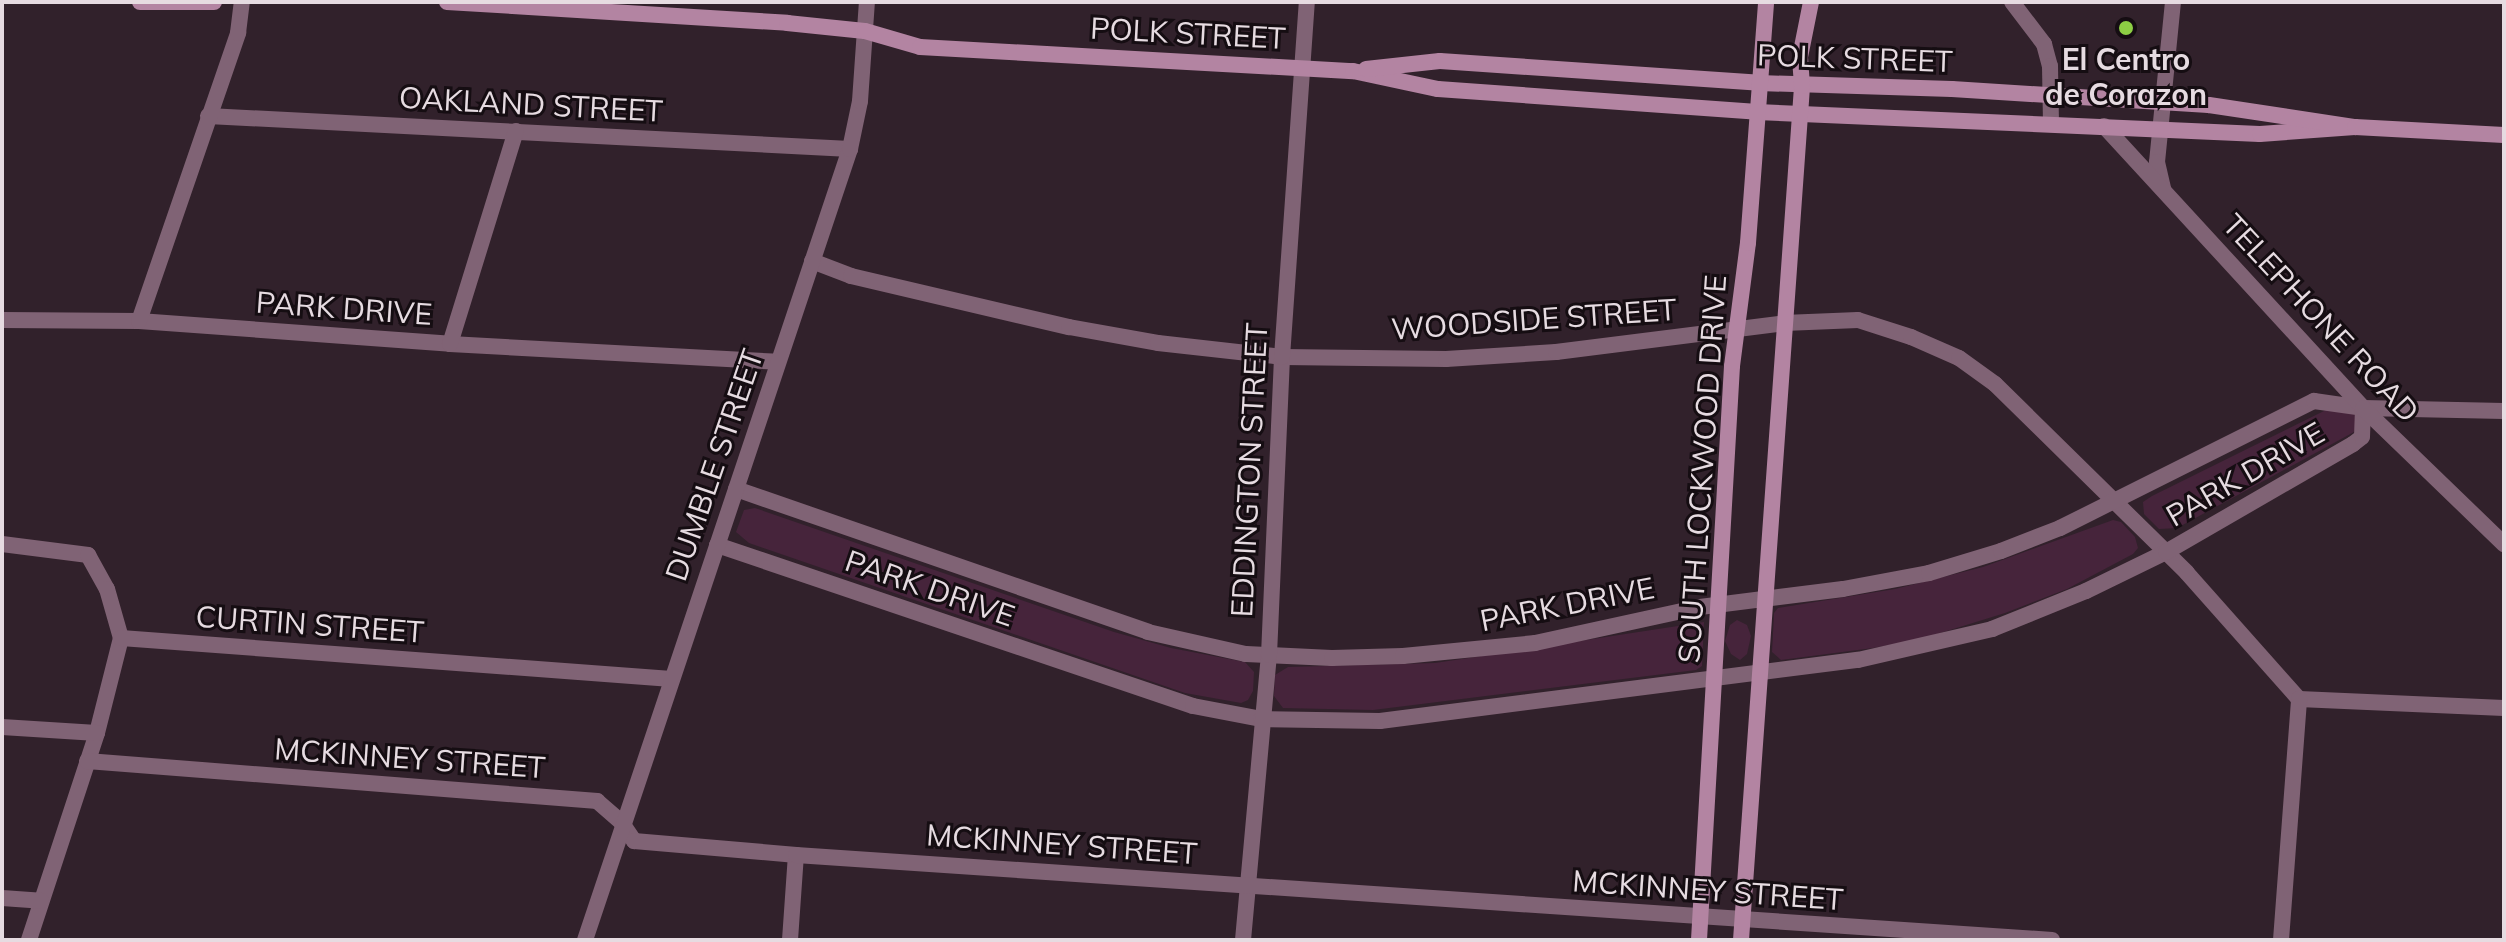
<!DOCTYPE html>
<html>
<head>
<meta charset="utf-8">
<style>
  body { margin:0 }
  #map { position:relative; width:2506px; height:942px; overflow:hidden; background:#31212b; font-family:Mulish,sans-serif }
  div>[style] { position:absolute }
  .green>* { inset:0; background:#46243b }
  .minor>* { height:16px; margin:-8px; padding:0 8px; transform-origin:8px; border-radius:8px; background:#806375 }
  .tertiary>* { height:16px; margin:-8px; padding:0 8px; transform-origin:8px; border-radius:8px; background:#806375 }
  .secondary>* { height:16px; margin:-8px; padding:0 8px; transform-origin:8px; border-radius:8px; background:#b384a2 }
  .dots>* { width:22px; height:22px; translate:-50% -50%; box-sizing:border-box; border:4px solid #150d12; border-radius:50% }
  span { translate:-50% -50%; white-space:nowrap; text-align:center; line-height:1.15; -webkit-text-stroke:6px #150d12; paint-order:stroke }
  .street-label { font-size:30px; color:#e6dbe1 }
  .poi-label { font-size:30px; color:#e6dbe1; font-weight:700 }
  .frame { position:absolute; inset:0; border:4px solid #e6dbe1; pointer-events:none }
</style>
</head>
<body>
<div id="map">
  <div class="green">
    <div style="clip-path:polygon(2330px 408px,2349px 408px,2359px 420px,2354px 432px,2177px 528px,2159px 529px,2144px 514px,2143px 502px,2152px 496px)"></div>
    <div style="clip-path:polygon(755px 508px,1114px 632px,1171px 648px,1245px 662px,1254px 672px,1253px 691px,1248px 700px,1241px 703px,1185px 693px,749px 543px,736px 532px,744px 510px)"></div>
    <div style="clip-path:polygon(2113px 520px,2121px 522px,2135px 537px,2138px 548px,2133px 554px,2067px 589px,2005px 613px,1921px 639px,1873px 648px,1781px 660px,1772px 652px,1774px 613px,1778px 608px,1895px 589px,1983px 567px)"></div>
    <div style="clip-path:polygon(1737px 620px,1747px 625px,1751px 636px,1747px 654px,1740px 660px,1731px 654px,1725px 641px,1730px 625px)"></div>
    <div style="clip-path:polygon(1704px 622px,1702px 666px,1696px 670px,1373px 710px,1283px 708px,1274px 696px,1275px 675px,1288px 667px,1435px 663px)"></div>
  </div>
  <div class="minor">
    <div style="left:2012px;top:2px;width:53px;rotate:52.7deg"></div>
    <div style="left:2044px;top:44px;width:23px;rotate:75deg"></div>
    <div style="left:2050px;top:66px;width:57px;rotate:89deg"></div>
    <div style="left:2163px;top:102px;width:100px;rotate:-84.3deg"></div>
    <div style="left:208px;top:116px;width:643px;rotate:2.94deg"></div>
    <div style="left:812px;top:261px;width:42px;rotate:21deg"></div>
    <div style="left:851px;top:276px;width:224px;rotate:13.2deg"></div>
    <div style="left:1069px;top:327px;width:90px;rotate:10.2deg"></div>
    <div style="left:1158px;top:343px;width:125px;rotate:6.4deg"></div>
    <div style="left:1282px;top:357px;width:164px;rotate:0.7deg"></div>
    <div style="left:1446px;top:359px;width:110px;rotate:-3.6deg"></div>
    <div style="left:1556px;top:352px;width:230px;rotate:-7.2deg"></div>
    <div style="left:1784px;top:323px;width:74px;rotate:-2.3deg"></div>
    <div style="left:1858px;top:320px;width:56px;rotate:17.8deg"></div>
    <div style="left:1911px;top:337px;width:52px;rotate:23.6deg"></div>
    <div style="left:1959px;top:358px;width:44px;rotate:35.8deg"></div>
    <div style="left:1995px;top:384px;width:269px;rotate:44.5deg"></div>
    <div style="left:2187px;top:573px;width:169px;rotate:48.4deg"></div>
    <div style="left:2299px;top:699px;width:205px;rotate:2.5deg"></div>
    <div style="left:2px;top:320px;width:137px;rotate:0.4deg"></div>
    <div style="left:139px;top:321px;width:312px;rotate:4.2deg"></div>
    <div style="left:450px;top:344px;width:328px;rotate:3.1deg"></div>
    <div style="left:139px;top:321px;width:305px;rotate:-71deg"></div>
    <div style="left:238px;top:33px;width:31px;rotate:-83deg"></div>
    <div style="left:450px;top:344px;width:223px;rotate:-72.8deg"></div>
    <div style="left:736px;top:489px;width:436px;rotate:19.1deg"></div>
    <div style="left:1148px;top:632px;width:100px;rotate:12.7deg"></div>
    <div style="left:1246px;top:654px;width:86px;rotate:2.7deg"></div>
    <div style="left:1332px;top:658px;width:71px;rotate:-1.6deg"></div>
    <div style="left:1403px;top:656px;width:133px;rotate:-5.6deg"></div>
    <div style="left:1535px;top:643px;width:169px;rotate:-12.3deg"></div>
    <div style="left:1700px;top:607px;width:144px;rotate:-7.2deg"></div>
    <div style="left:1843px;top:589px;width:87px;rotate:-10.5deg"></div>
    <div style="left:1929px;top:573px;width:75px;rotate:-17deg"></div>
    <div style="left:2001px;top:551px;width:63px;rotate:-21.3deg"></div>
    <div style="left:2060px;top:528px;width:284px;rotate:-26.6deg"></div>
    <div style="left:2314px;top:401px;width:49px;rotate:8.1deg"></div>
    <div style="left:2363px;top:408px;width:141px;rotate:1.2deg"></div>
    <div style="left:2px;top:544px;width:87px;rotate:7.3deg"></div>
    <div style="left:88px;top:555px;width:39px;rotate:61deg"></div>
    <div style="left:107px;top:589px;width:51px;rotate:74.1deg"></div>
    <div style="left:121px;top:638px;width:98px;rotate:104.2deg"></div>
    <div style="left:97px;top:733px;width:218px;rotate:108.2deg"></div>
    <div style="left:717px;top:545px;width:502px;rotate:18.69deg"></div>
    <div style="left:1193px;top:706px;width:69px;rotate:10.8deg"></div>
    <div style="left:1261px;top:719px;width:119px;rotate:1deg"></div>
    <div style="left:1380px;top:721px;width:482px;rotate:-7.3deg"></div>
    <div style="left:1858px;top:660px;width:138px;rotate:-13deg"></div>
    <div style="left:1992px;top:629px;width:101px;rotate:-22deg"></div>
    <div style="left:2086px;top:591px;width:89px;rotate:-26deg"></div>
    <div style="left:2166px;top:552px;width:216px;rotate:-30deg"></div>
    <div style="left:2353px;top:444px;width:11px;rotate:-38deg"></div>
    <div style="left:2362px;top:437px;width:29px;rotate:-88deg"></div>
    <div style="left:121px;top:638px;width:552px;rotate:4.26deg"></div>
    <div style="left:2px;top:727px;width:95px;rotate:3.6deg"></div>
    <div style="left:87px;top:761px;width:512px;rotate:4.48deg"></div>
    <div style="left:597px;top:801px;width:33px;rotate:41deg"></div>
    <div style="left:2px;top:898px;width:39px;rotate:4deg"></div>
    <div style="left:790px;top:940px;width:85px;rotate:-86deg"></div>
    <div style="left:1243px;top:940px;width:286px;rotate:-84.8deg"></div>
    <div style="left:1269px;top:655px;width:298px;rotate:-87.5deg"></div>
    <div style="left:1282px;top:357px;width:356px;rotate:-86deg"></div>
    <div style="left:2281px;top:940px;width:242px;rotate:-85.7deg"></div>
  </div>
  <div class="tertiary">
    <div style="left:2163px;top:102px;width:60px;rotate:95.7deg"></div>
    <div style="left:2157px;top:162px;width:28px;rotate:77deg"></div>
    <div style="left:2104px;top:126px;width:383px;rotate:47.4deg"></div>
    <div style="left:2363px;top:408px;width:196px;rotate:44deg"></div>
    <div style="left:622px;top:823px;width:22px;rotate:56deg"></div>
    <div style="left:634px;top:841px;width:163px;rotate:4.9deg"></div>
    <div style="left:796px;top:855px;width:1259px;rotate:3.87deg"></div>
    <div style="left:585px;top:940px;width:834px;rotate:-71.48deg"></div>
    <div style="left:850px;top:149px;width:49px;rotate:-78.2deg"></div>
    <div style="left:860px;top:101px;width:99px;rotate:-86deg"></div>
  </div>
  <div class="secondary">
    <div style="left:140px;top:2px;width:74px"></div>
    <div style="left:447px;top:2px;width:341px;rotate:3.5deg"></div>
    <div style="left:787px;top:23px;width:78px;rotate:5.9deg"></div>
    <div style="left:865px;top:31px;width:57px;rotate:16.2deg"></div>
    <div style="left:920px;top:47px;width:434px;rotate:3.2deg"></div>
    <div style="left:1353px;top:71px;width:87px;rotate:12deg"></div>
    <div style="left:1438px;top:89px;width:320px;rotate:4.1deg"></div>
    <div style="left:1757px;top:112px;width:503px;rotate:2.5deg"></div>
    <div style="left:2260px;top:134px;width:95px;rotate:-4.2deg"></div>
    <div style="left:1366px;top:69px;width:74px;rotate:-6.2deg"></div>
    <div style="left:1440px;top:61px;width:320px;rotate:3.9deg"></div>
    <div style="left:1759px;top:83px;width:193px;rotate:1.8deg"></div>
    <div style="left:1952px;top:89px;width:257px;rotate:3.6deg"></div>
    <div style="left:2209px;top:105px;width:148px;rotate:8.6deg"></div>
    <div style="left:2355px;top:127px;width:149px;rotate:3.1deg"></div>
    <div style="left:1699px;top:940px;width:575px;rotate:-86.71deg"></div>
    <div style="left:1732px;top:366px;width:124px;rotate:-82.6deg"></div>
    <div style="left:1748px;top:243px;width:242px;rotate:-85.7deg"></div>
    <div style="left:1741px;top:940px;width:856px;rotate:-85.91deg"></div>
    <div style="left:1802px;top:86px;width:29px;rotate:-94deg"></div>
    <div style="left:1800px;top:57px;width:56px;rotate:-78.7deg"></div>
  </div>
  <div class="dots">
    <div style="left:2126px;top:28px;background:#8dce44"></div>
  </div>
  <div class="street-label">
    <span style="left:1188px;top:33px;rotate:3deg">POLK STREET</span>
    <span style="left:1855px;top:58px;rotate:2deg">POLK STREET</span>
    <span style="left:531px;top:104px;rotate:3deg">OAKLAND STREET</span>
    <span style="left:344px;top:308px;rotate:4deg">PARK DRIVE</span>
    <span style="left:2321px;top:318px;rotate:47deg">TELEPHONE ROAD</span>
    <span style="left:1534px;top:319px;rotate:-4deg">WOODSIDE STREET</span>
    <span style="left:714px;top:465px;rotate:-71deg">DUMBLE STREET</span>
    <span style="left:1702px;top:469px;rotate:-86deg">SOUTH LOCKWOOD DRIVE</span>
    <span style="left:1249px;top:470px;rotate:-87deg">EDDINGTON STREET</span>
    <span style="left:2245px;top:474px;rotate:-30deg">PARK DRIVE</span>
    <span style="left:930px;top:588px;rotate:19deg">PARK DRIVE</span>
    <span style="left:1567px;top:604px;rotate:-11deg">PARK DRIVE</span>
    <span style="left:310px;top:624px;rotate:4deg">CURTIN STREET</span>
    <span style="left:410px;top:758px;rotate:4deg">MCKINNEY STREET</span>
    <span style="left:1062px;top:844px;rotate:4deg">MCKINNEY STREET</span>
    <span style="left:1708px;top:890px;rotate:4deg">MCKINNEY STREET</span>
  </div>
  <div class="poi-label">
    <span style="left:2126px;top:76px">El Centro<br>de Corazon</span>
  </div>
  <div class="frame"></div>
</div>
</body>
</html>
